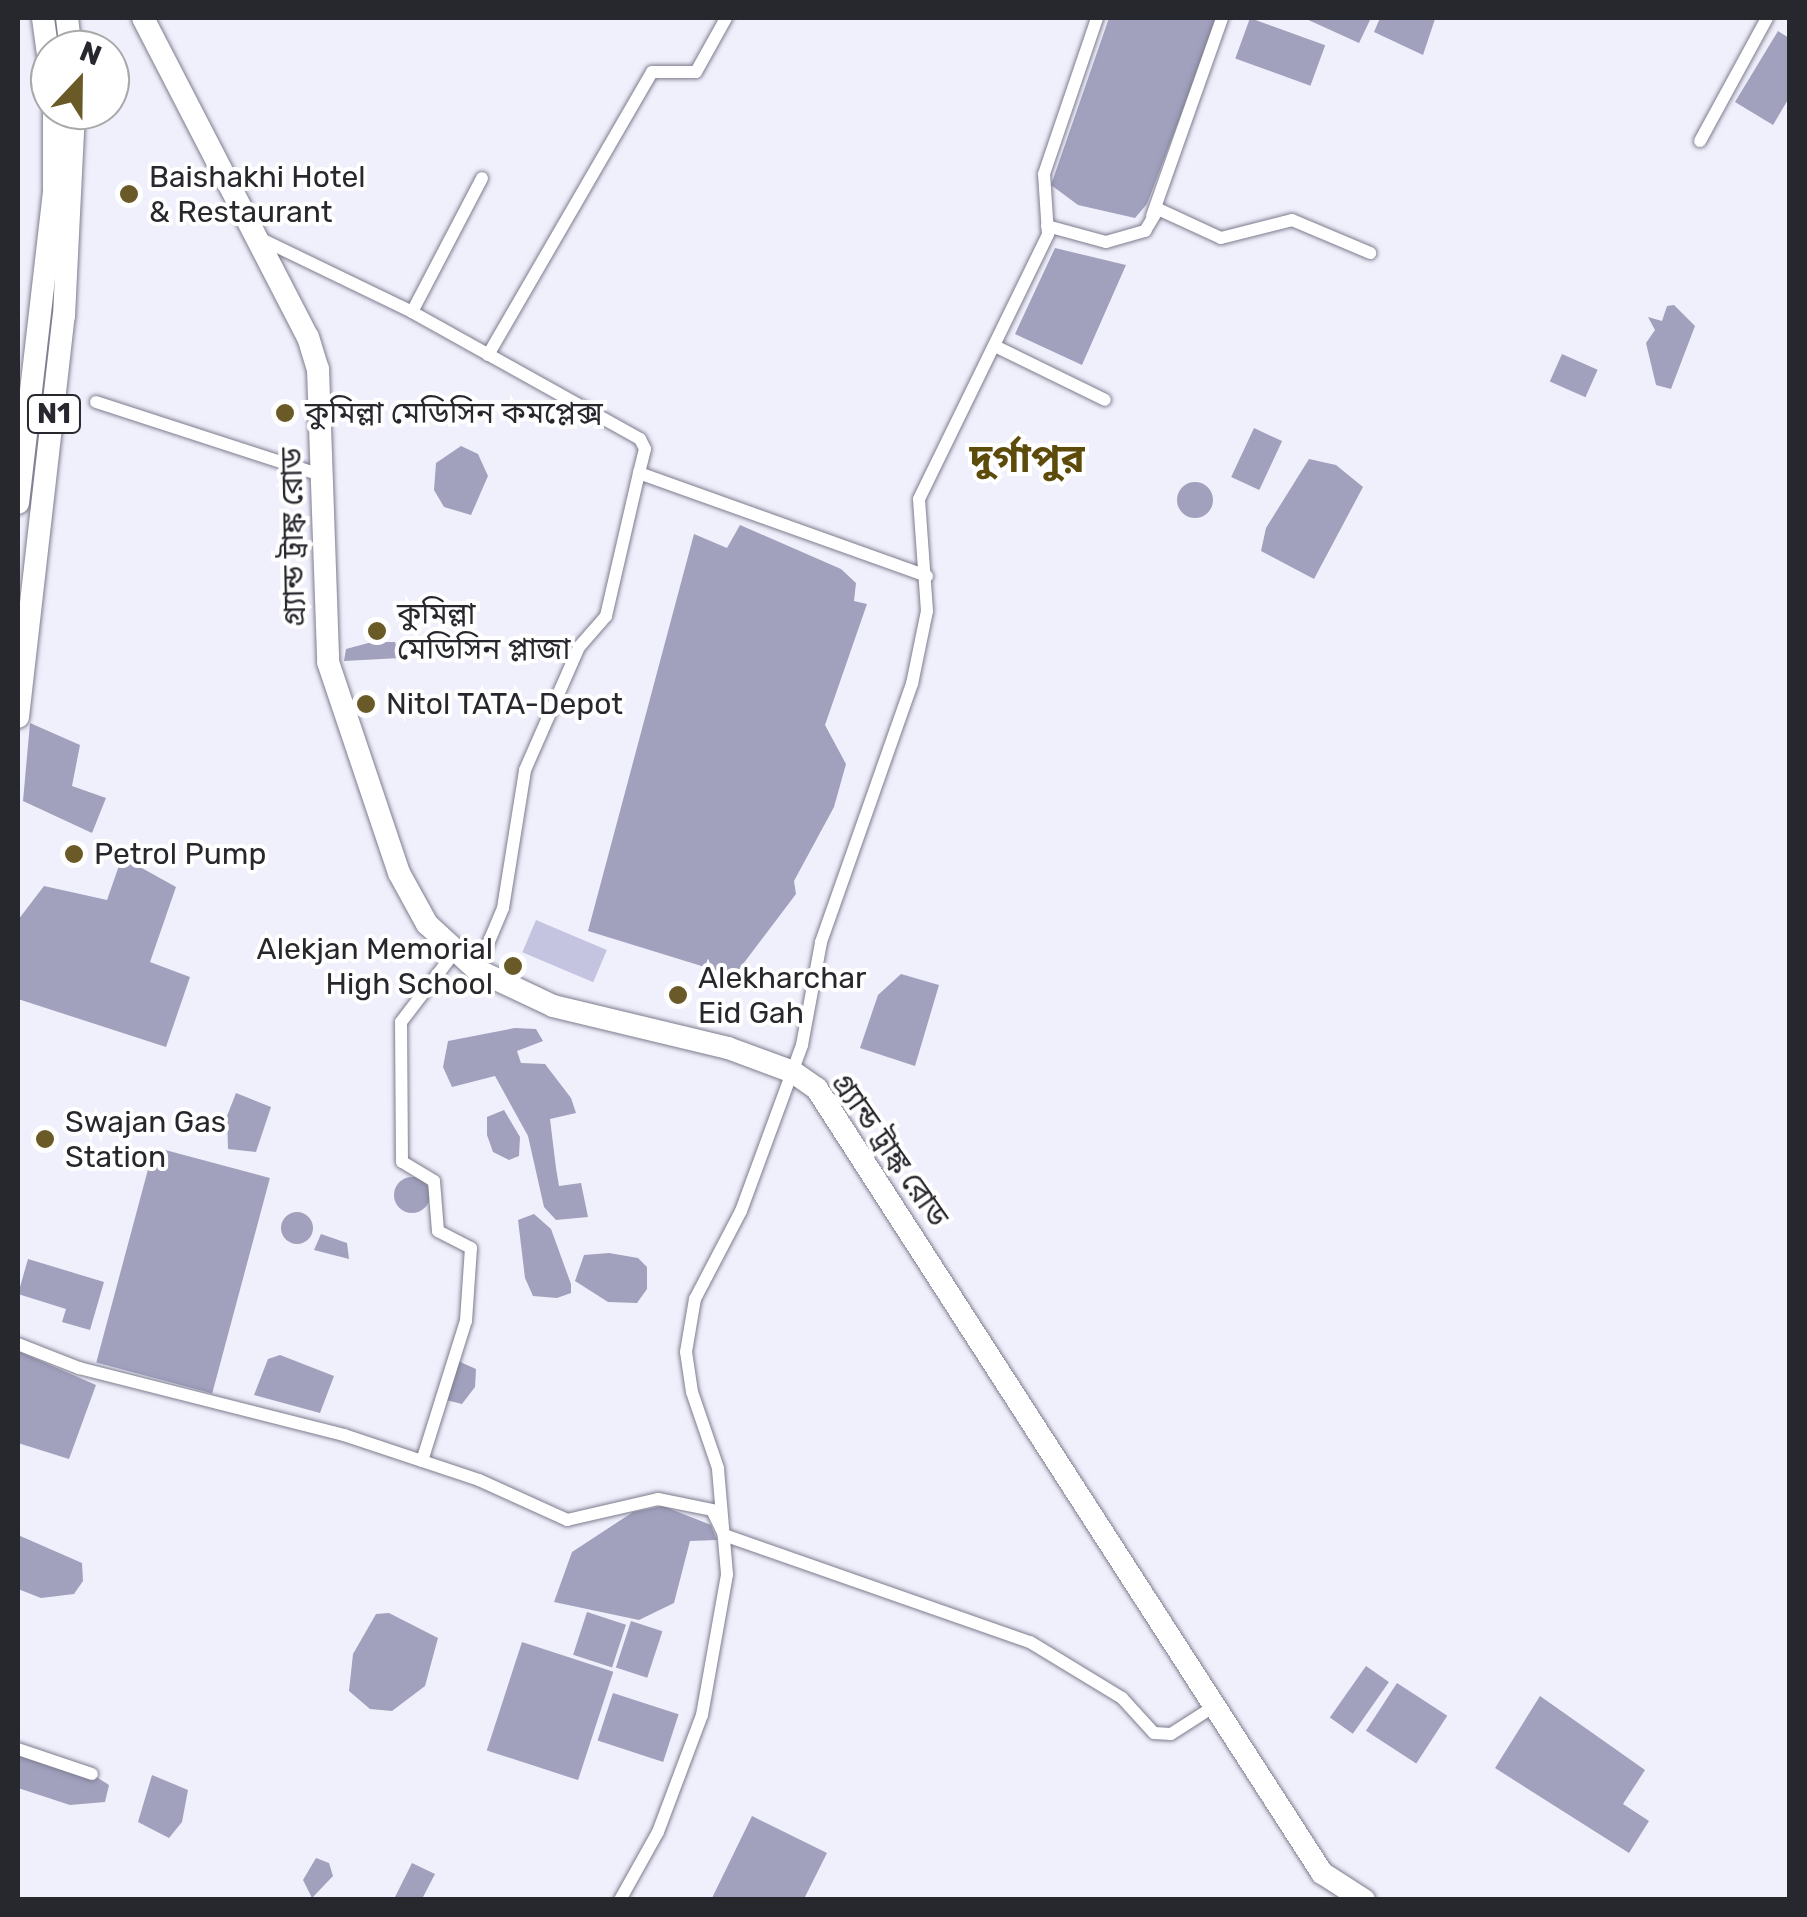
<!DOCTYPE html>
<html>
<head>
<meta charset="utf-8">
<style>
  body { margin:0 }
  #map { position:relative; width:1807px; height:1917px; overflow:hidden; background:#f0f0fc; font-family:Rubik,"Noto Sans Bengali",sans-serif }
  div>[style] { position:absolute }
  .green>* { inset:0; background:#c4c4e1; transform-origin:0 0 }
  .water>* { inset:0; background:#a1a0bd; transform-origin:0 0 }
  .round { border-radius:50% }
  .roads { filter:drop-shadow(0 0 2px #7c7c8e) drop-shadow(0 0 2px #7c7c8e) }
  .street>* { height:12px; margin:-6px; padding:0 6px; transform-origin:6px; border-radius:6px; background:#fff }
  .highway>* { height:22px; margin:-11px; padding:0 11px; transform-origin:11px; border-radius:11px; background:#fff }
  .dots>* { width:28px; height:28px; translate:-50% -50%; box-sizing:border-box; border:5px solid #fff; border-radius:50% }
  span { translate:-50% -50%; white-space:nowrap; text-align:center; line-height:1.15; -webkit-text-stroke:8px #fff; paint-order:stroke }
  .shield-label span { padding:2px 8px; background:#fff; border:2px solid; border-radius:8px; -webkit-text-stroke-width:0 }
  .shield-label { font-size:28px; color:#27272e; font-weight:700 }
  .poi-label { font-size:30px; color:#27272e }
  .left { translate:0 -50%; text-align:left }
  .right { translate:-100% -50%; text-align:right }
  .street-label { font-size:30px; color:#27272e }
  .district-label { font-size:40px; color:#5c4b0b; font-weight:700 }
  .frame { position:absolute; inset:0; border:20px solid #27272e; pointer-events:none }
  .north { position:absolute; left:30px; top:30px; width:100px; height:100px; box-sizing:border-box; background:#fff; border:2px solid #a9a9ab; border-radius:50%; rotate:22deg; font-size:28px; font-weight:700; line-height:40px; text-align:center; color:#27272e }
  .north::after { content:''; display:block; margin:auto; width:35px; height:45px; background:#6a5a28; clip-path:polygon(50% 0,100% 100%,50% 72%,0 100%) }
</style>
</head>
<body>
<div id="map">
  <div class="green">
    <div style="left:536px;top:920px;width:77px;height:35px;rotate:23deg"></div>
  </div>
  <div class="water">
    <div style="clip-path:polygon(1109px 18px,1218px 18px,1147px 204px,1135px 218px,1078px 205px,1051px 185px)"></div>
    <div style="left:1250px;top:18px;width:80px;height:43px;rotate:20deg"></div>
    <div style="clip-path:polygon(1304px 18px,1371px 18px,1359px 43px)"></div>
    <div style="clip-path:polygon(1380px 18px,1435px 19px,1423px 55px,1374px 32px)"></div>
    <div style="clip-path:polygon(1778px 31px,1789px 38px,1789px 98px,1773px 125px,1735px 102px)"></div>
    <div style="clip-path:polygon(1055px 248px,1126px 265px,1082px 365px,1015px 334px)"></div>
    <div style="clip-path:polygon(1674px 305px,1695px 326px,1671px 389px,1656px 385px,1646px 343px,1655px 330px,1648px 317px,1662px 321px,1667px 306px)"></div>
    <div style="left:1562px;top:354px;width:39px;height:30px;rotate:24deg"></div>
    <div style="left:1254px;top:428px;width:31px;height:54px;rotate:25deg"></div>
    <div style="clip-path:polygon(461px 446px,478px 454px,488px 476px,471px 515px,444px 507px,434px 490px,436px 463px)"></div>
    <div style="clip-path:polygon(1309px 459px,1336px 465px,1363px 487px,1314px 579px,1261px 551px,1266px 528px)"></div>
    <div class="round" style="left:1177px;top:482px;width:36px;height:36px"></div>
    <div style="clip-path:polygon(740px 525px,841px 569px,856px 583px,854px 601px,867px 604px,825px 725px,846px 764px,834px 807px,794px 881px,796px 894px,734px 976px,588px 931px,694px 534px,727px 548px)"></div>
    <div style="clip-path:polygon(372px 642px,395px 642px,400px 658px,344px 661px,346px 649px)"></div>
    <div style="clip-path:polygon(30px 723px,80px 745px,72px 786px,106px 798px,92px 833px,23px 801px)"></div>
    <div style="clip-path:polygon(122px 857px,176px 887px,150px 962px,190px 977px,166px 1047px,18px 999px,18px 920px,44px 886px,107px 900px)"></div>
    <div style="clip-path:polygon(901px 974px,939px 985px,915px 1066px,860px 1048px,878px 995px)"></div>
    <div style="clip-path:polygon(515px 1028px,536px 1029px,543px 1041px,517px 1051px,521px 1063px,545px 1064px,571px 1098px,576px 1113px,550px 1119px,556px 1168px,559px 1186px,581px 1183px,588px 1217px,556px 1220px,544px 1207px,528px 1136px,495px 1076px,452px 1087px,443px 1067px,448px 1041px)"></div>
    <div style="clip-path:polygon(236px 1093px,271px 1107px,256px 1152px,228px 1149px,227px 1116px)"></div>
    <div style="clip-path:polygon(504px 1110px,520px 1137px,519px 1156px,509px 1160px,493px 1152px,487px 1135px,487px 1117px)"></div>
    <div style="left:154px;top:1147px;width:120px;height:223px;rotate:15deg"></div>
    <div class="round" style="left:394px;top:1177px;width:36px;height:36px"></div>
    <div class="round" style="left:281px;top:1212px;width:32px;height:32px"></div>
    <div style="clip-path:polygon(534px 1214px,551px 1229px,571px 1284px,571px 1293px,557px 1298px,533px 1296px,525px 1278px,518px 1220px)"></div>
    <div style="clip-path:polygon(321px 1234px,347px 1243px,349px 1259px,314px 1250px)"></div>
    <div style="clip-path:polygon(609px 1253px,638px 1258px,647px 1267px,647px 1289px,637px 1303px,608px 1302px,575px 1281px,584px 1255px)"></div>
    <div style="clip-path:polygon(28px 1259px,104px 1282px,90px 1330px,62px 1322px,66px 1309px,18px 1294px)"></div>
    <div style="clip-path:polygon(18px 1351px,96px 1385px,69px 1459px,18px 1443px)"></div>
    <div style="clip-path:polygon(280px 1355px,334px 1376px,320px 1413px,254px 1395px,268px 1359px)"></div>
    <div style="clip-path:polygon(458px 1361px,476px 1369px,475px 1387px,462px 1404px,446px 1400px)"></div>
    <div style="clip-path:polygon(663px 1506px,711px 1525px,717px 1540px,690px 1541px,674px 1603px,639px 1620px,554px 1602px,572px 1552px,633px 1512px)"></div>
    <div style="clip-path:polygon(18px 1535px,82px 1563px,83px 1581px,74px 1594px,41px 1598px,18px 1589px)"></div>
    <div style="left:587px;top:1612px;width:41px;height:45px;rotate:18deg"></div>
    <div style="clip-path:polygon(389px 1613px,438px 1638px,425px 1686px,392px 1711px,370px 1709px,349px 1691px,353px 1654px,376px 1614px)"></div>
    <div style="left:631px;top:1621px;width:33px;height:49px;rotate:18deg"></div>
    <div style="left:522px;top:1642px;width:96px;height:114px;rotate:18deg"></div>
    <div style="left:1366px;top:1666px;width:28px;height:63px;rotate:35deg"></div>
    <div style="left:1397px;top:1683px;width:60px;height:57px;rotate:33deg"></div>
    <div style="left:613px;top:1693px;width:69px;height:50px;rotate:18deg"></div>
    <div style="clip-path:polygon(1540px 1696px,1645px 1770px,1623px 1804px,1649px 1821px,1629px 1853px,1495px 1768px)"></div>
    <div style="clip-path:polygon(18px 1752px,98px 1778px,109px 1785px,105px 1802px,70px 1805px,18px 1788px)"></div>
    <div style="clip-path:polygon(152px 1775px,188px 1790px,182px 1822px,169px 1838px,138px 1822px)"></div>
    <div style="clip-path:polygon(752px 1816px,827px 1853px,804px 1899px,712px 1898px)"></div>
    <div style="clip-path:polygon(316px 1858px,329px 1863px,333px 1876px,312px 1898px,303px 1880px)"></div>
    <div style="clip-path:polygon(412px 1863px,435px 1874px,422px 1899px,394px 1899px)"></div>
  </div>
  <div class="roads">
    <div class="street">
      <div style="left:1700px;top:141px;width:140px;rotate:-61.4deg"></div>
      <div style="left:1152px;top:216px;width:210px;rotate:-70.5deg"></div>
      <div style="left:1047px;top:226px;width:61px;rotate:15.2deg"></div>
      <div style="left:1106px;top:242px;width:41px;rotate:-15.8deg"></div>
      <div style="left:1145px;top:231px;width:26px;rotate:-59deg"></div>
      <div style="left:1158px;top:209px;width:69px;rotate:24.7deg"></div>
      <div style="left:1221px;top:238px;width:73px;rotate:-14.2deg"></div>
      <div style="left:1292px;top:220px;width:85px;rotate:22.9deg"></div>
      <div style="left:257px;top:237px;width:172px;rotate:25.8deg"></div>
      <div style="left:412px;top:312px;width:261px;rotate:29.1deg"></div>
      <div style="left:640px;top:439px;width:11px;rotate:63deg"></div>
      <div style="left:645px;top:449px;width:25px;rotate:104deg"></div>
      <div style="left:639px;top:473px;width:306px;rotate:19.7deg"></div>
      <div style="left:412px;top:312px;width:151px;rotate:-62.4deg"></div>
      <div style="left:997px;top:347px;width:120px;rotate:26.1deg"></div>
      <div style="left:488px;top:355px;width:327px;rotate:-59.9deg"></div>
      <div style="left:652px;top:72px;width:44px"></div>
      <div style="left:696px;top:72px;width:62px;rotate:-60.9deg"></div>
      <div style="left:96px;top:402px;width:240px;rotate:18deg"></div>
      <div style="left:477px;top:970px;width:67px;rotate:-67.2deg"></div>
      <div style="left:503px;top:908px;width:140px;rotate:-80.9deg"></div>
      <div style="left:525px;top:770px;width:134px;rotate:-66.3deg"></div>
      <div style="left:579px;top:647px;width:41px;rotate:-48.9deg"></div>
      <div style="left:606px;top:616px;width:147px;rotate:-77deg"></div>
      <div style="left:18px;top:1344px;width:66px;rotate:21.5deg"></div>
      <div style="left:79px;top:1368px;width:273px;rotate:14.2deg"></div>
      <div style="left:344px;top:1435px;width:142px;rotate:18.4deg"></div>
      <div style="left:479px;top:1480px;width:97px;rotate:24.4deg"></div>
      <div style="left:567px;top:1520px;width:93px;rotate:-13deg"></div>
      <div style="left:658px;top:1499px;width:55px;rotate:11.5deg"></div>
      <div style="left:712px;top:1510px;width:28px;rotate:64deg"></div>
      <div style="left:724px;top:1535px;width:324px;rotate:19.3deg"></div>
      <div style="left:1030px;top:1642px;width:108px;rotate:31.3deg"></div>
      <div style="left:1122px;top:1698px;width:47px;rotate:47.6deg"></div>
      <div style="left:1154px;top:1733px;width:17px;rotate:3deg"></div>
      <div style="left:1171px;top:1734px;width:50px;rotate:-32.7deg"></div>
      <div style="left:422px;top:1461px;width:147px;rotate:-72.6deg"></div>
      <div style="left:466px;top:1321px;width:73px;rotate:-86.1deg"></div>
      <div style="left:471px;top:1248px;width:37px;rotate:-153deg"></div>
      <div style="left:438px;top:1231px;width:50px;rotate:-94.6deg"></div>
      <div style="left:434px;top:1181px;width:37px;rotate:-149deg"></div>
      <div style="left:402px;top:1162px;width:140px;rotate:-90.4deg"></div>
      <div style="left:401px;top:1022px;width:87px;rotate:-52.5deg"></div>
      <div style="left:18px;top:1749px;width:78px;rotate:18.7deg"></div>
      <div style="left:620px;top:1900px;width:78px;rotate:-60.8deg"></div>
      <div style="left:658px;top:1832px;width:125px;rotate:-69.4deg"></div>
      <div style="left:702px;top:1715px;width:143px;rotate:-79.9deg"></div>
      <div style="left:727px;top:1574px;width:106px;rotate:-94.9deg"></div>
      <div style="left:718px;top:1468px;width:80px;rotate:-108.9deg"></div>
      <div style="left:692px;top:1392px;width:40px;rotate:-98.5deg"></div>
      <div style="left:686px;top:1352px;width:54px;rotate:-80.4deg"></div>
      <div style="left:695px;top:1299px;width:99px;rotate:-62.4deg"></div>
      <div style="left:741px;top:1211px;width:177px;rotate:-69.8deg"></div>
      <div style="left:802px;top:1045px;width:105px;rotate:-79.5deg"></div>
      <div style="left:821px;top:942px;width:274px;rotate:-70.6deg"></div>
      <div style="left:912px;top:684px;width:75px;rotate:-78.4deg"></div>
      <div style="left:927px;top:611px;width:112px;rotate:-94.1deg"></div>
      <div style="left:919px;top:499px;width:295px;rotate:-64deg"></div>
      <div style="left:1048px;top:234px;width:60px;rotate:-93.8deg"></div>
      <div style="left:1044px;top:174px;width:165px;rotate:-71.2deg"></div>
    </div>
    <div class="highway">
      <div style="left:43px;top:18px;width:51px;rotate:82.2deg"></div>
      <div style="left:67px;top:18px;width:32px;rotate:83deg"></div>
      <div style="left:143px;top:18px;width:359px;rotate:62.7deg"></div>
      <div style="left:308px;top:337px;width:34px;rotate:73deg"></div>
      <div style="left:318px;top:369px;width:293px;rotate:88deg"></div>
      <div style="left:328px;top:662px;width:223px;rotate:71.4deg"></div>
      <div style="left:399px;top:873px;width:58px;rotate:61.2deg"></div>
      <div style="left:427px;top:924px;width:68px;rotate:42.6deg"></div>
      <div style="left:477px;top:970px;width:84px;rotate:25.3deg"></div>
      <div style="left:553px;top:1006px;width:180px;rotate:13.5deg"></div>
      <div style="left:728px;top:1048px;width:69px;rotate:20.3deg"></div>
      <div style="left:793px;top:1072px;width:29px;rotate:35deg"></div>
      <div style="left:817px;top:1089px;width:933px;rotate:57.21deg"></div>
      <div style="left:1322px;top:1873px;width:50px;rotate:32.7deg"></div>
      <div style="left:18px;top:503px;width:311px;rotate:-83.4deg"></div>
      <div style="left:54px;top:194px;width:84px;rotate:-90deg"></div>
      <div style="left:18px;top:717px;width:404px;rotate:-83.5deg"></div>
      <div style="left:64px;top:316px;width:206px;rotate:-87.2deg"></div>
    </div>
  </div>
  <div class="dots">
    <div style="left:129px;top:194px;background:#6a5a28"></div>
    <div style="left:285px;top:413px;background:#6a5a28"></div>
    <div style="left:377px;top:631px;background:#6a5a28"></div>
    <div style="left:366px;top:704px;background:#6a5a28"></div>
    <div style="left:74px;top:854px;background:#6a5a28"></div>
    <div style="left:513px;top:966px;background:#6a5a28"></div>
    <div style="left:678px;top:995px;background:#6a5a28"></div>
    <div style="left:45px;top:1139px;background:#6a5a28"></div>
  </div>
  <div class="shield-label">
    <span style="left:54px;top:414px">N1</span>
  </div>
  <div class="poi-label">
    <span class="left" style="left:149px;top:194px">Baishakhi Hotel<br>&amp; Restaurant</span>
    <span class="left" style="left:305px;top:413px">কুমিল্লা মেডিসিন কমপ্লেক্স</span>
    <span class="left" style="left:397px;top:631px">কুমিল্লা<br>মেডিসিন প্লাজা</span>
    <span class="left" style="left:386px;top:704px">Nitol TATA-Depot</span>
    <span class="left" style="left:94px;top:854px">Petrol Pump</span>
    <span class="right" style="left:493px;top:966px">Alekjan Memorial<br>High School</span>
    <span class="left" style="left:698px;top:995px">Alekharchar<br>Eid Gah</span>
    <span class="left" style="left:65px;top:1139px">Swajan Gas<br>Station</span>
  </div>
  <div class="street-label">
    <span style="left:293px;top:537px;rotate:-91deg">গ্র্যান্ড ট্রাঙ্ক রোড</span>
    <span style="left:890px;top:1150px;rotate:55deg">গ্র্যান্ড ট্রাঙ্ক রোড</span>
  </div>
  <div class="district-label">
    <span style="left:1027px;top:459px">দুর্গাপুর</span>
  </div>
  <div class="frame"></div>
  <div class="north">N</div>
</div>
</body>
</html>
